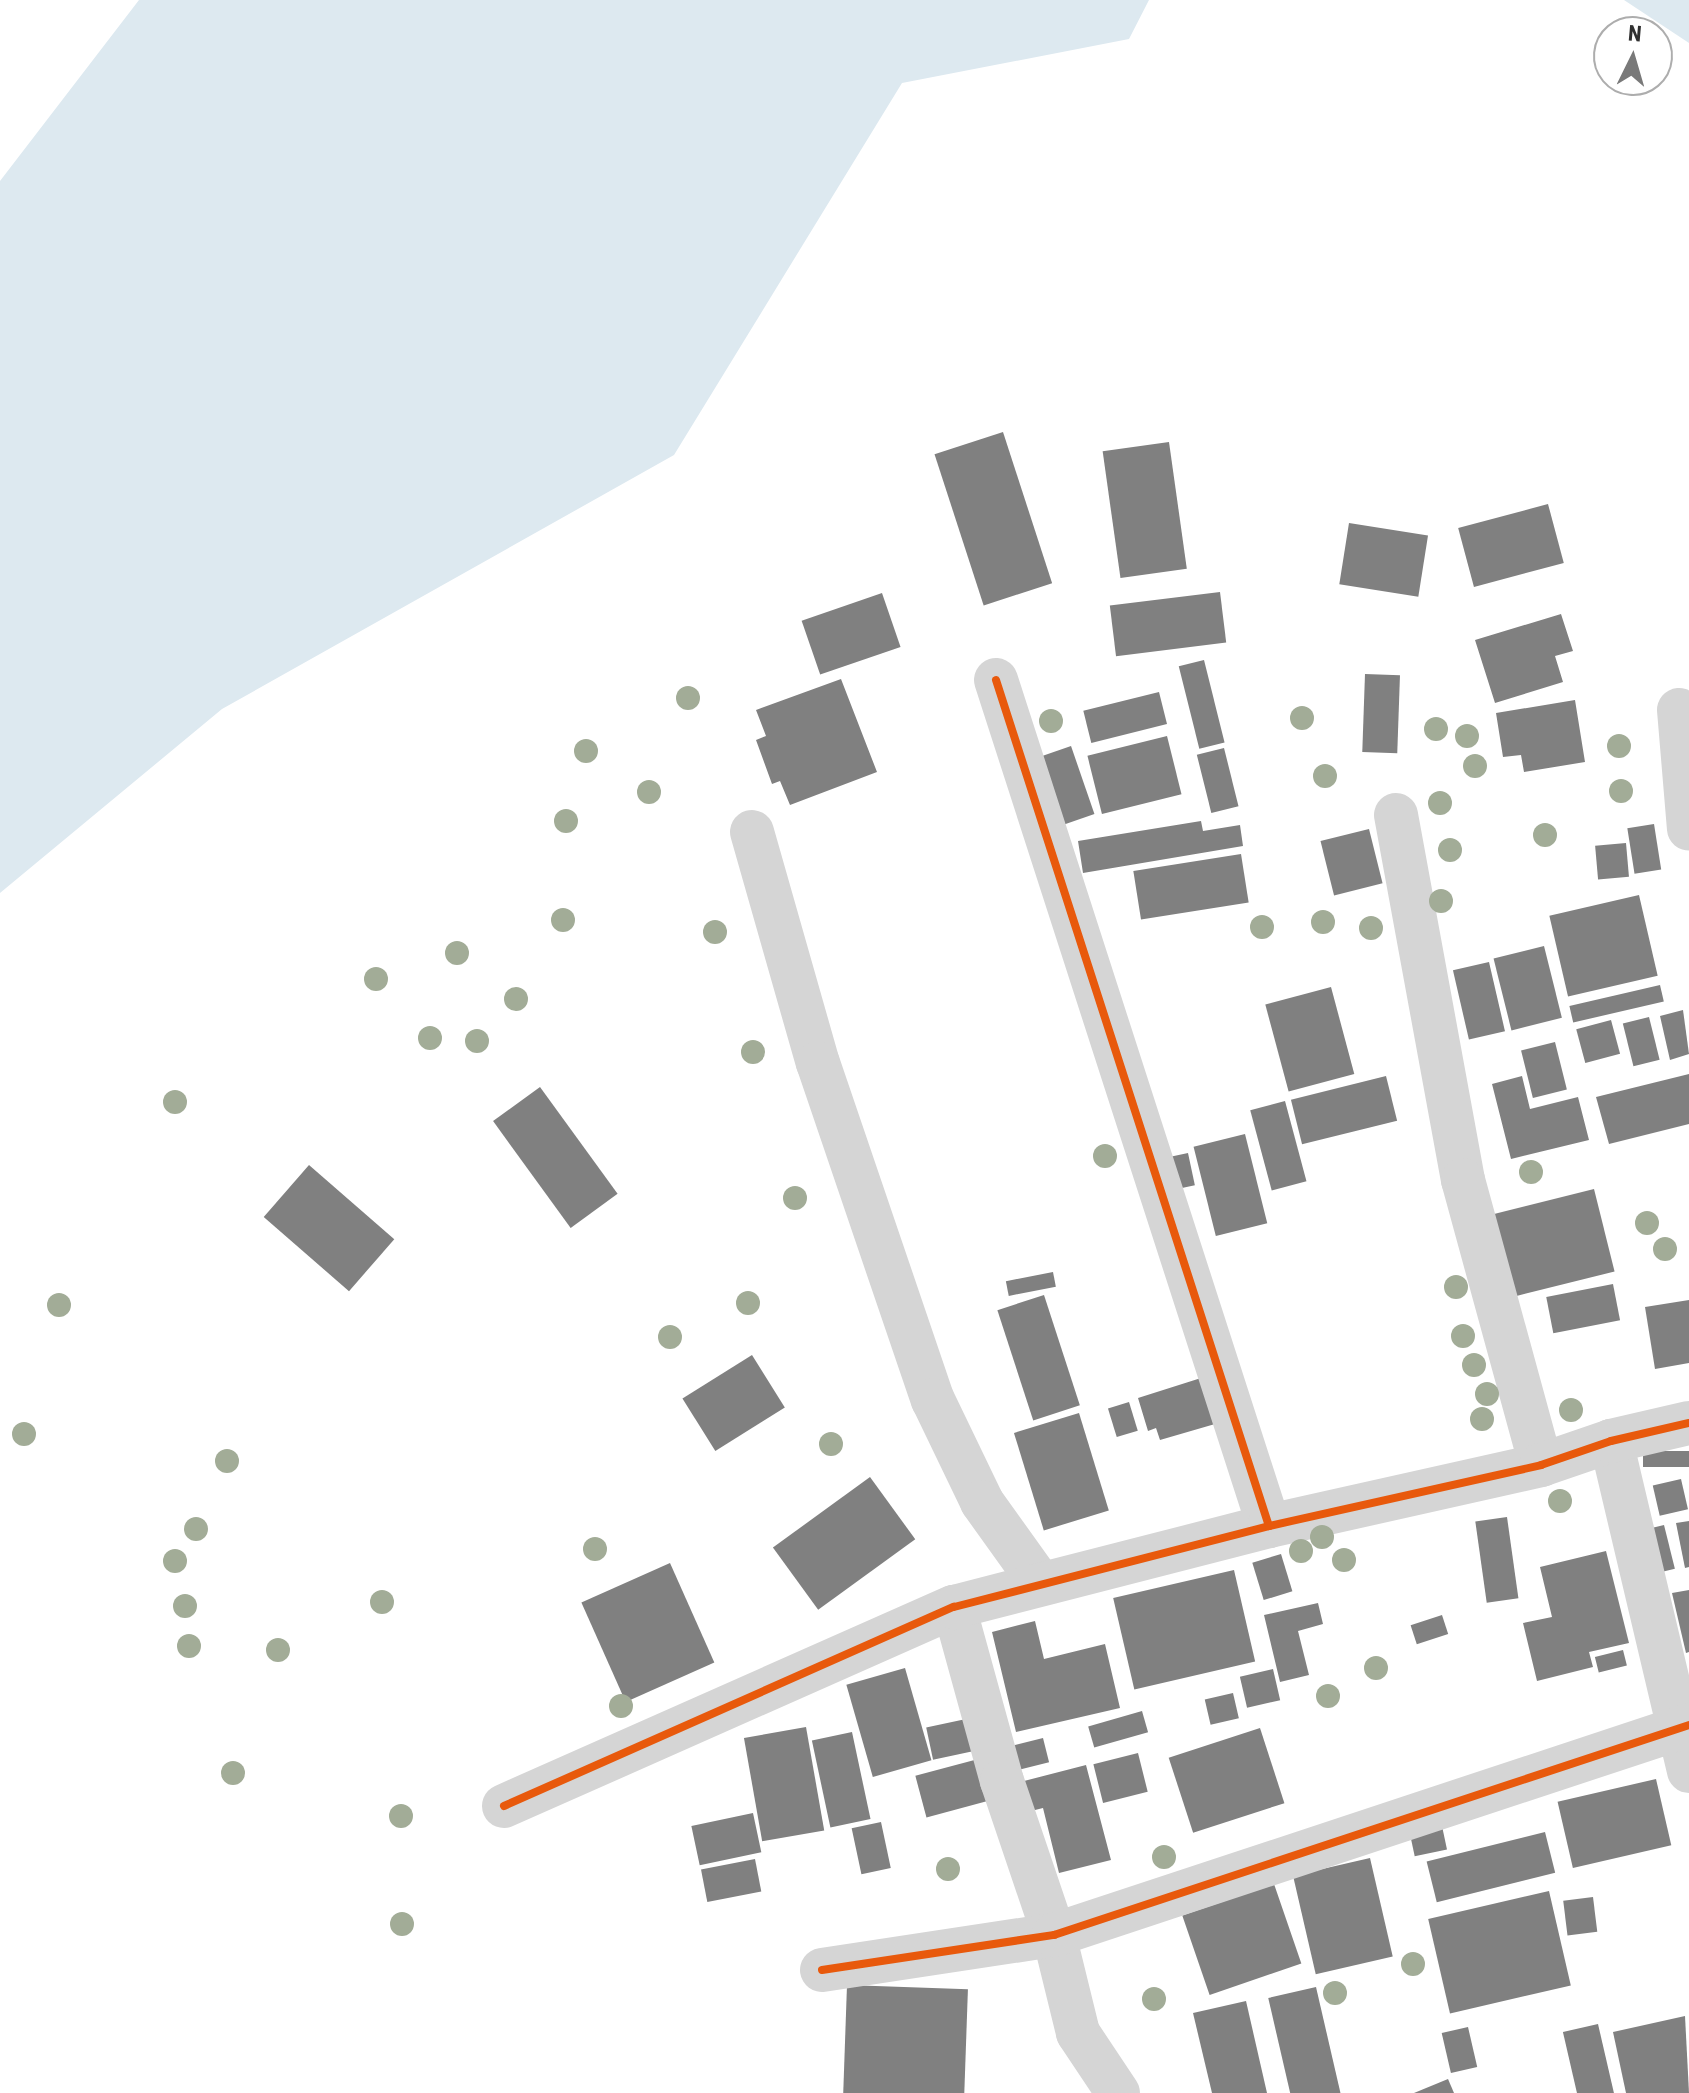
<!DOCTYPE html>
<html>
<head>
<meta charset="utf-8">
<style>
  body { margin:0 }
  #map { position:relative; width:1689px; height:2093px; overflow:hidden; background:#fff; font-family:"Roboto Condensed",sans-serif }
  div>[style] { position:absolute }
  .water>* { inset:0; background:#dde9f0 }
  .building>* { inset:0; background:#808080; transform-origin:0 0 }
  .minor>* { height:44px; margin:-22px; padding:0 22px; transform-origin:22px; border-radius:22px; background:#d5d5d5 }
  .cycleway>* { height:8px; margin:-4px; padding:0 4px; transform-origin:4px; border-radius:4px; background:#e8590c }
  .trees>* { width:24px; height:24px; margin:-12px; border-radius:50%; background:#a2ac97 }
  span { translate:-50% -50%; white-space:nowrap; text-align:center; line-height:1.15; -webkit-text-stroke:8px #fff; paint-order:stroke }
  .north { position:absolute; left:1593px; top:16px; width:80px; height:80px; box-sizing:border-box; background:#fff; border:2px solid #adadad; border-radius:50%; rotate:5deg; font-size:22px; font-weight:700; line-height:32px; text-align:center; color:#313131 }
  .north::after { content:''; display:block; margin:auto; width:28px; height:36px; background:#797979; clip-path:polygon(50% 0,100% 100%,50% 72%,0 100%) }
</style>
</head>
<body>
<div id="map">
  <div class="water">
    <div style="clip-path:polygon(139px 0,1149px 0,1129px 39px,902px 83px,674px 455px,222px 709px,0 893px,0 181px)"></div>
    <div style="clip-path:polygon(1624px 0,1689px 0,1689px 43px)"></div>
  </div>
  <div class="building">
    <div style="left:1003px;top:432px;width:159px;height:72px;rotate:72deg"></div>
    <div style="left:1169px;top:442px;width:128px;height:67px;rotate:82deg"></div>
    <div style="left:1548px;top:504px;width:61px;height:93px;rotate:75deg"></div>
    <div style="left:1349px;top:523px;width:80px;height:62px;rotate:9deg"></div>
    <div style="left:1220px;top:592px;width:51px;height:111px;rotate:83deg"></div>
    <div style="left:882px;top:593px;width:57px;height:85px;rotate:71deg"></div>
    <div style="clip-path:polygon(1561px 614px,1573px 651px,1555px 656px,1563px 682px,1495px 703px,1475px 640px)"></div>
    <div style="left:1204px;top:660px;width:85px;height:26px;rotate:76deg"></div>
    <div style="left:1365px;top:674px;width:35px;height:78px;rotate:2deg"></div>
    <div style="clip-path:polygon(841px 679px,877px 772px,790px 805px,780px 781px,772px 784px,756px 740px,766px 736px,756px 710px)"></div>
    <div style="left:1159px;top:692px;width:33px;height:78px;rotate:76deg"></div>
    <div style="clip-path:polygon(1575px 700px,1585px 762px,1524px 772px,1521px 755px,1503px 757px,1496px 713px)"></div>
    <div style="left:1167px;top:736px;width:60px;height:82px;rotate:76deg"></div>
    <div style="left:1071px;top:746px;width:72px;height:32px;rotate:71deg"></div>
    <div style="left:1224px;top:748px;width:60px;height:28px;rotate:76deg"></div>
    <div style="clip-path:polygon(1201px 821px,1203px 831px,1240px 825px,1243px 846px,1083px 873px,1078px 841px)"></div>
    <div style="left:1654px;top:824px;width:46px;height:27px;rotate:81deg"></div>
    <div style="left:1369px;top:829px;width:56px;height:50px;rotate:76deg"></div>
    <div style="left:1626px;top:843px;width:34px;height:31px;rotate:85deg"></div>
    <div style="left:1241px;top:854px;width:49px;height:109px;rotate:81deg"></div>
    <div style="left:1639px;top:895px;width:83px;height:92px;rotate:77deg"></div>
    <div style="left:1544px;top:946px;width:74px;height:52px;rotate:76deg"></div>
    <div style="left:1489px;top:962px;width:71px;height:37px;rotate:77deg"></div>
    <div style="left:1660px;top:985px;width:17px;height:93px;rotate:77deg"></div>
    <div style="left:1331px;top:987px;width:90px;height:68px;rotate:75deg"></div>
    <div style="clip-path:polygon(1683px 1010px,1689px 1054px,1670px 1060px,1660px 1016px)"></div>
    <div style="left:1649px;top:1017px;width:44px;height:27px;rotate:76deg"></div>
    <div style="left:1611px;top:1020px;width:35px;height:36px;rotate:75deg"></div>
    <div style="left:1555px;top:1042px;width:49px;height:35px;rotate:76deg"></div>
    <div style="clip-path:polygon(1689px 1074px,1689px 1124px,1609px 1144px,1596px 1097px)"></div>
    <div style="left:1386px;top:1076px;width:46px;height:98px;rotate:76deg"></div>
    <div style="clip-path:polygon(1522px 1076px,1530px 1109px,1578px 1097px,1589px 1140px,1511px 1159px,1492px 1084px)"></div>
    <div style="left:540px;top:1087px;width:132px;height:58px;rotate:54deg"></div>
    <div style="left:1285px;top:1101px;width:83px;height:36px;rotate:75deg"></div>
    <div style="left:1245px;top:1134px;width:92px;height:53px;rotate:76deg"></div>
    <div style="left:1188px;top:1153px;width:33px;height:18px;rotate:78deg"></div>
    <div style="left:309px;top:1165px;width:113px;height:69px;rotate:41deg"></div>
    <div style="left:1594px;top:1189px;width:85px;height:103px;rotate:76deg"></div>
    <div style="left:1053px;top:1272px;width:15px;height:48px;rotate:79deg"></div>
    <div style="left:1613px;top:1284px;width:37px;height:68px;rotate:79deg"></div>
    <div style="left:1044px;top:1295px;width:116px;height:49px;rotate:72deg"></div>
    <div style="clip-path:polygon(1689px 1300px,1689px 1363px,1655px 1369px,1645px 1307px)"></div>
    <div style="left:752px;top:1355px;width:62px;height:82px;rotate:58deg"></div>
    <div style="clip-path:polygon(1201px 1378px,1215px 1424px,1160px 1440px,1156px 1428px,1148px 1431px,1138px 1398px)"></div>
    <div style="left:1129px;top:1402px;width:30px;height:22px;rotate:73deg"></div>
    <div style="left:1079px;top:1413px;width:102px;height:68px;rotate:73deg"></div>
    <div style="left:1689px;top:1451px;width:16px;height:46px;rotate:90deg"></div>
    <div style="left:870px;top:1477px;width:77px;height:120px;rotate:54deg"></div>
    <div style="left:1681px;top:1479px;width:31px;height:29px;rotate:77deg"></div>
    <div style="left:1507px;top:1517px;width:82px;height:32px;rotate:82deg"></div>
    <div style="clip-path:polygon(1689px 1521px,1689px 1567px,1685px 1568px,1676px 1523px)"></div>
    <div style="left:1664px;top:1525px;width:45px;height:18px;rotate:76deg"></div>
    <div style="clip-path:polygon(1606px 1551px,1629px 1643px,1589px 1652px,1593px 1667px,1537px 1681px,1523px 1623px,1552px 1617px,1540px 1567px)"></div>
    <div style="left:1281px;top:1554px;width:39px;height:30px;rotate:73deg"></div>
    <div style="left:670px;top:1563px;width:109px;height:97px;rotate:66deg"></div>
    <div style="left:1234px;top:1570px;width:94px;height:124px;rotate:77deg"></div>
    <div style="clip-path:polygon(1689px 1590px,1689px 1652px,1686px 1653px,1672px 1593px)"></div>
    <div style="clip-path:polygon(1318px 1603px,1323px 1624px,1298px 1631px,1309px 1675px,1280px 1682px,1264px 1615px)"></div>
    <div style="left:1442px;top:1615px;width:20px;height:33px;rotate:72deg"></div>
    <div style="clip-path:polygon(1035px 1621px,1044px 1659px,1105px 1644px,1120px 1708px,1016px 1732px,992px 1632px)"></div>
    <div style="left:1623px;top:1650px;width:16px;height:29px;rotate:76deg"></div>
    <div style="left:905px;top:1668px;width:96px;height:61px;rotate:74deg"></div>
    <div style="left:1273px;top:1669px;width:32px;height:34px;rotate:77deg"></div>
    <div style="left:1233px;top:1693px;width:26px;height:29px;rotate:77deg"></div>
    <div style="left:1142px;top:1711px;width:22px;height:56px;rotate:74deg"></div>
    <div style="left:980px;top:1716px;width:33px;height:55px;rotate:78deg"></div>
    <div style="left:806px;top:1727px;width:105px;height:63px;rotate:80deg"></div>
    <div style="left:1260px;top:1728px;width:79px;height:96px;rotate:72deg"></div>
    <div style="left:852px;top:1732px;width:89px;height:41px;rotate:78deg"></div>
    <div style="left:1043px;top:1738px;width:25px;height:34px;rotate:76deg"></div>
    <div style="left:1138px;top:1753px;width:40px;height:46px;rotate:76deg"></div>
    <div style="left:982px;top:1758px;width:43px;height:69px;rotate:75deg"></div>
    <div style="clip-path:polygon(1086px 1765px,1111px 1860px,1059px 1873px,1043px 1808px,1031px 1811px,1024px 1781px)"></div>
    <div style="left:1656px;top:1779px;width:68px;height:101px;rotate:77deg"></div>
    <div style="left:753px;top:1813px;width:40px;height:63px;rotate:78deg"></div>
    <div style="left:881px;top:1822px;width:47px;height:30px;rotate:78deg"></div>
    <div style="left:1442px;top:1826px;width:24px;height:33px;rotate:78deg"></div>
    <div style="left:1545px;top:1832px;width:42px;height:122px;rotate:76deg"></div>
    <div style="left:1370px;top:1858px;width:101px;height:79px;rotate:77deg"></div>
    <div style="left:755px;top:1859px;width:33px;height:55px;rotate:79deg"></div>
    <div style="left:1274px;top:1884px;width:84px;height:97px;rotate:71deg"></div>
    <div style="left:1549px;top:1891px;width:97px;height:124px;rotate:77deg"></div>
    <div style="left:1593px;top:1897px;width:35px;height:30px;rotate:83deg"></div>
    <div style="left:847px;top:1985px;width:121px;height:108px;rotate:2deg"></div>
    <div style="left:1316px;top:1987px;width:109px;height:49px;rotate:77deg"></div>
    <div style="clip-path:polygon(1246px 2001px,1267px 2093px,1212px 2093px,1193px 2013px)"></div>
    <div style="clip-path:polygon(1685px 2016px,1689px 2093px,1626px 2093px,1613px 2032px)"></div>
    <div style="left:1598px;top:2024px;width:71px;height:36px;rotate:77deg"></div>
    <div style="left:1468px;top:2027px;width:41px;height:27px;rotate:77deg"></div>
    <div style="clip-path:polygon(1448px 2079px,1454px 2093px,1414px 2093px)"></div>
  </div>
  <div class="minor">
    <div style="left:996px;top:680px;width:889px;rotate:72.12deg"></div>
    <div style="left:1679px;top:710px;width:119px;rotate:85.2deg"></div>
    <div style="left:1396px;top:815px;width:371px;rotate:79.6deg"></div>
    <div style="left:1463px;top:1180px;width:295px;rotate:74.7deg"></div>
    <div style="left:752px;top:832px;width:240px;rotate:74.1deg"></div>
    <div style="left:818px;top:1063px;width:356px;rotate:71.2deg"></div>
    <div style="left:933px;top:1400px;width:113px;rotate:64.3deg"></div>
    <div style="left:982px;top:1502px;width:100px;rotate:54.4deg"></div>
    <div style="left:1611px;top:1441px;width:339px;rotate:76.7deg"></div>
    <div style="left:954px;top:1607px;width:180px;rotate:74.6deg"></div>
    <div style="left:1002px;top:1781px;width:163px;rotate:71.3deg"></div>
    <div style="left:1054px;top:1935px;width:101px;rotate:76.2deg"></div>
    <div style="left:1078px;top:2033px;width:72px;rotate:56.3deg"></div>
    <div style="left:504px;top:1806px;width:492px;rotate:-23.9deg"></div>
    <div style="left:954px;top:1607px;width:325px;rotate:-14.4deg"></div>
    <div style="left:1269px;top:1526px;width:279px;rotate:-12.6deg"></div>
    <div style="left:1541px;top:1465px;width:74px;rotate:-18.9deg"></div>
    <div style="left:1611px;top:1441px;width:80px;rotate:-13deg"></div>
    <div style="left:822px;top:1970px;width:235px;rotate:-8.6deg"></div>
    <div style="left:1054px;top:1935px;width:669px;rotate:-18.3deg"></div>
  </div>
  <div class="cycleway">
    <div style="left:996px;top:680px;width:889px;rotate:72.12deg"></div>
    <div style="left:504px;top:1806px;width:492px;rotate:-23.9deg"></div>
    <div style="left:954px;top:1607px;width:325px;rotate:-14.4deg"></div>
    <div style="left:1269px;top:1526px;width:279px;rotate:-12.6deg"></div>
    <div style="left:1541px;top:1465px;width:74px;rotate:-18.9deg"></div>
    <div style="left:1611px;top:1441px;width:80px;rotate:-13deg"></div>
    <div style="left:822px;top:1970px;width:235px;rotate:-8.6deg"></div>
    <div style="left:1054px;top:1935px;width:669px;rotate:-18.3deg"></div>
  </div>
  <div class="trees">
    <div style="left:688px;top:698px"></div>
    <div style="left:1302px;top:718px"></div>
    <div style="left:1051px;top:721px"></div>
    <div style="left:1436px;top:729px"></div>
    <div style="left:1467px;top:736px"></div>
    <div style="left:1619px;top:746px"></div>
    <div style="left:586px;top:751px"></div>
    <div style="left:1475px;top:766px"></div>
    <div style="left:1325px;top:776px"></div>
    <div style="left:1621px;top:791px"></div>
    <div style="left:649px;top:792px"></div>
    <div style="left:1440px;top:803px"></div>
    <div style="left:566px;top:821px"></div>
    <div style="left:1545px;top:835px"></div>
    <div style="left:1450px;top:850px"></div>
    <div style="left:1441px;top:901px"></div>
    <div style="left:563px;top:920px"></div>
    <div style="left:1323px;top:922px"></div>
    <div style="left:1262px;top:927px"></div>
    <div style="left:1371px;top:928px"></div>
    <div style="left:715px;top:932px"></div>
    <div style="left:457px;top:953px"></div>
    <div style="left:376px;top:979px"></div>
    <div style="left:516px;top:999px"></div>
    <div style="left:430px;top:1038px"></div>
    <div style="left:477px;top:1041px"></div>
    <div style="left:753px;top:1052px"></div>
    <div style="left:175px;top:1102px"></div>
    <div style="left:1105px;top:1156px"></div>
    <div style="left:1531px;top:1172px"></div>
    <div style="left:795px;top:1198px"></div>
    <div style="left:1647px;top:1223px"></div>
    <div style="left:1665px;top:1249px"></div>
    <div style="left:1456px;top:1287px"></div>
    <div style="left:748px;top:1303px"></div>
    <div style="left:59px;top:1305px"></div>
    <div style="left:1463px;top:1336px"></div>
    <div style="left:670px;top:1337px"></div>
    <div style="left:1474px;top:1365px"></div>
    <div style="left:1487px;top:1394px"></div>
    <div style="left:1571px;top:1410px"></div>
    <div style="left:1482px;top:1419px"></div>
    <div style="left:24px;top:1434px"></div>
    <div style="left:831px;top:1444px"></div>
    <div style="left:227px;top:1461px"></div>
    <div style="left:1560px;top:1501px"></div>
    <div style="left:196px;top:1529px"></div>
    <div style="left:1322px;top:1537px"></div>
    <div style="left:595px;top:1549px"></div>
    <div style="left:1301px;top:1551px"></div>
    <div style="left:1344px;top:1560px"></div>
    <div style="left:175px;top:1561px"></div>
    <div style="left:382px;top:1602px"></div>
    <div style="left:185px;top:1606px"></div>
    <div style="left:189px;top:1646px"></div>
    <div style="left:278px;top:1650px"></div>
    <div style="left:1376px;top:1668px"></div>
    <div style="left:1328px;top:1696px"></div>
    <div style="left:621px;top:1706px"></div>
    <div style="left:233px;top:1773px"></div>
    <div style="left:401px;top:1816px"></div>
    <div style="left:1164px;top:1857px"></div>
    <div style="left:948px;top:1869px"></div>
    <div style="left:402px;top:1924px"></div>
    <div style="left:1413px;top:1964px"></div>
    <div style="left:1335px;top:1993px"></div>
    <div style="left:1154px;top:1999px"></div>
  </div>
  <div class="north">N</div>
</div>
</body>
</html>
